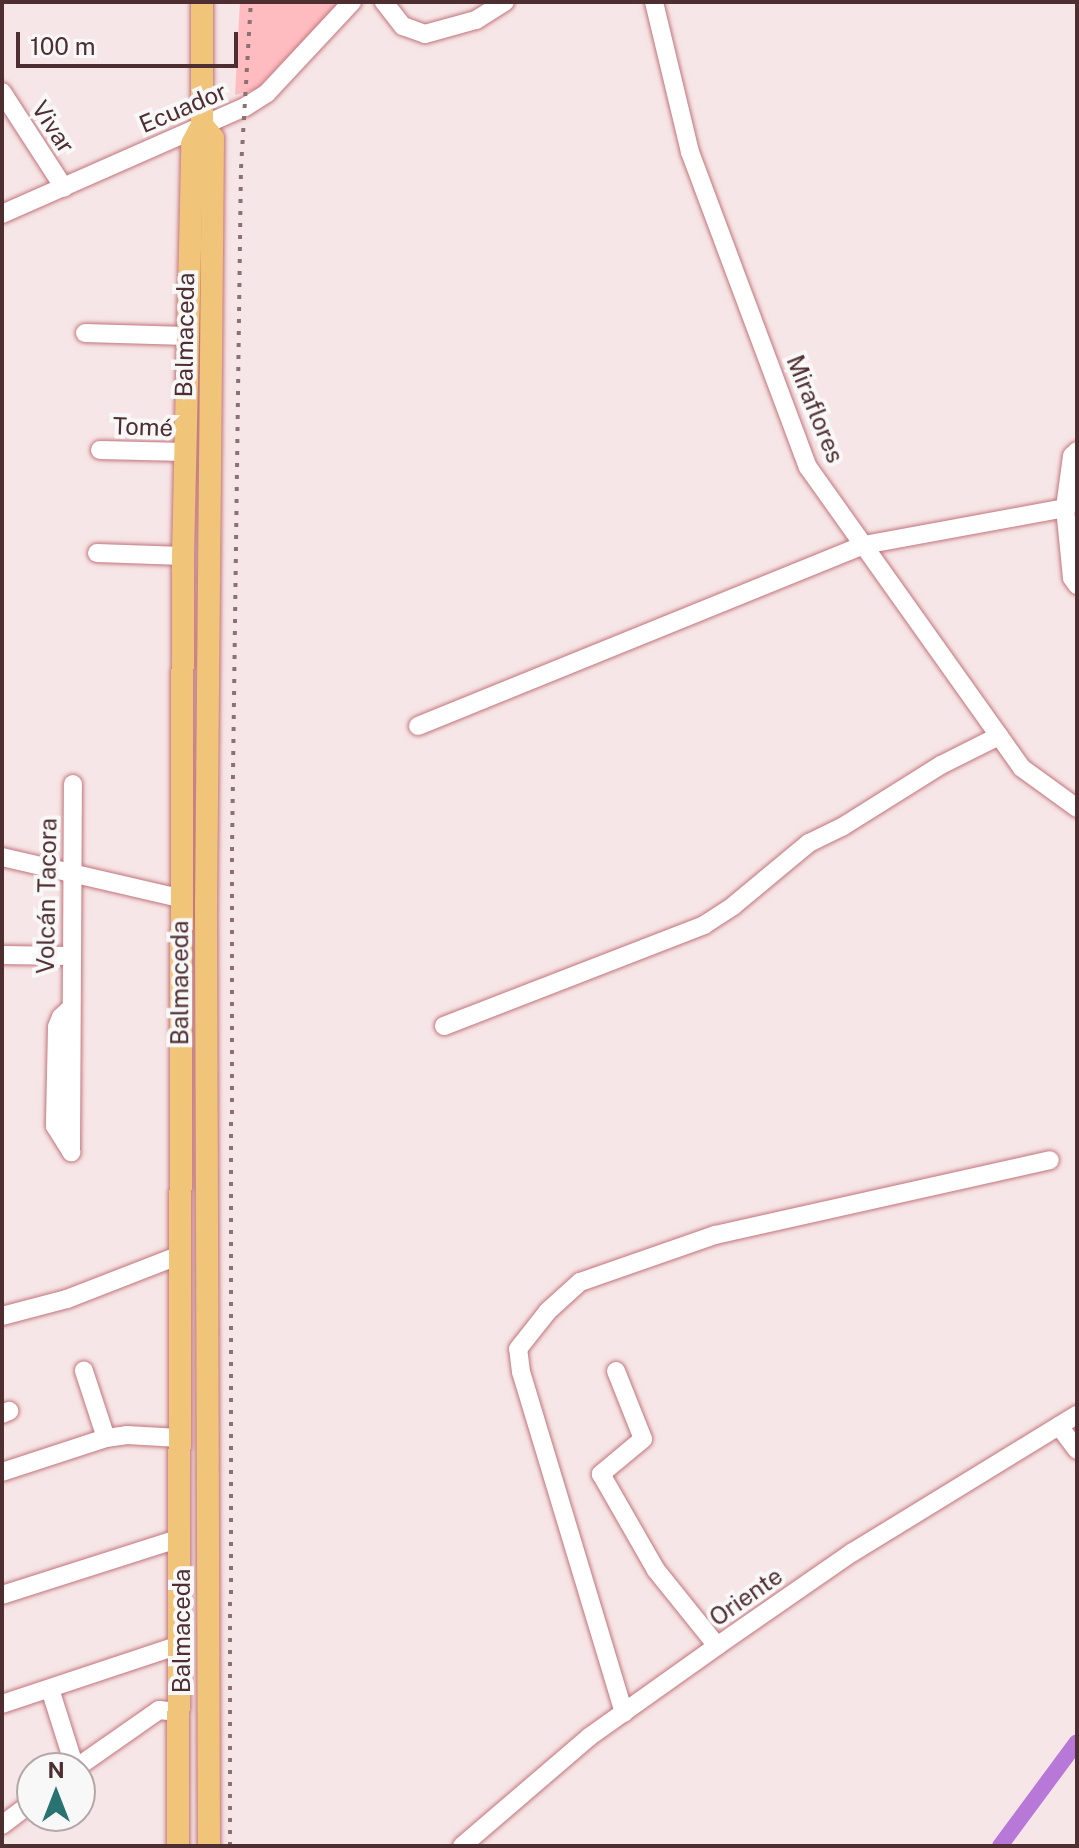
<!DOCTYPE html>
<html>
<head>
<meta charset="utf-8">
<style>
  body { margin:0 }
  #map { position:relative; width:1079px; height:1848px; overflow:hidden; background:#f7e6e7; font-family:"Public Sans",sans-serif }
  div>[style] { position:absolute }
  .green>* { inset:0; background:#ffbcc0 }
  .canal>* { height:16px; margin:-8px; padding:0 8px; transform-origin:8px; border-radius:8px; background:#b878d7 }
  .roads { filter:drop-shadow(0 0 2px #c1757c) drop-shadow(0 0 2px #c1757c) }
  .minor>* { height:18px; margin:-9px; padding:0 9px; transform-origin:9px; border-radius:9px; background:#fff }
  .major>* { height:22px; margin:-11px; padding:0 11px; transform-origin:11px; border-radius:11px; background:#f1c579 }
  .rail>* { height:4px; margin-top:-2px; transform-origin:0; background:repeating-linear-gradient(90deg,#8c7173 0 4px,transparent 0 12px) }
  span { translate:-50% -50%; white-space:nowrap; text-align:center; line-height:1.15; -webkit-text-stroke:8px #f8f8f8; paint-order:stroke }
  .street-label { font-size:24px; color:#4f2e31 }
  .frame { position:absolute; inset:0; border:4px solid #4f2e31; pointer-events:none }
  .north { position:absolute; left:16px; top:1752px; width:80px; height:80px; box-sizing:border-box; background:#f8f8f8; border:2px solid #b4a7a8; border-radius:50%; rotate:0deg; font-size:22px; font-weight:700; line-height:32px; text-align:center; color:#4f2e31 }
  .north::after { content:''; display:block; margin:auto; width:28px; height:36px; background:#297372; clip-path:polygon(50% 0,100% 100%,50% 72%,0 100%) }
  .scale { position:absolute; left:16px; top:32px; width:222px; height:36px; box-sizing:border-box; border:4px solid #4f2e31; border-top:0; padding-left:10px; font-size:24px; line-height:28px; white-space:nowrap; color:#4f2e31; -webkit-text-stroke:6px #f8f8f8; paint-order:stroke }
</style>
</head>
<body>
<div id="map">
  <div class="green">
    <div style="clip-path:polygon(240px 2px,340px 2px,257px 89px,235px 95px)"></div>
  </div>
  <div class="canal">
    <div style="left:1000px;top:1846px;width:129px;rotate:-53.5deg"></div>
  </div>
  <div class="roads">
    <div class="minor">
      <div style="left:384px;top:2px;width:31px;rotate:52deg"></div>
      <div style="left:403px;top:26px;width:23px;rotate:20deg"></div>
      <div style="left:425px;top:34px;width:53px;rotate:-15.4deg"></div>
      <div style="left:476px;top:20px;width:34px;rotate:-32deg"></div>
      <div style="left:654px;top:2px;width:154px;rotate:76.5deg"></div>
      <div style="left:690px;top:152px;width:336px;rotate:69.5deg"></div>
      <div style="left:808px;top:467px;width:369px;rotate:54.6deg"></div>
      <div style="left:1022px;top:768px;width:68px;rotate:36deg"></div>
      <div style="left:2px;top:92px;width:114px;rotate:57.1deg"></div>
      <div style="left:2px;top:214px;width:266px;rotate:-23.8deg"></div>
      <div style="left:245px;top:107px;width:26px;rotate:-32deg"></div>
      <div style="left:267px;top:93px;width:125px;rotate:-47deg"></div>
      <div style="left:85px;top:333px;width:102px;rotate:1.7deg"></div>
      <div style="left:100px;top:450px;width:85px;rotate:1.3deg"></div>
      <div style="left:1077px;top:451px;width:7px;rotate:135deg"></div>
      <div style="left:1072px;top:456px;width:52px;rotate:97.7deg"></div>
      <div style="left:1065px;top:508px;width:70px;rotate:84.3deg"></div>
      <div style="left:1072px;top:578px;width:9px;rotate:54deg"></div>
      <div style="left:97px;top:553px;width:86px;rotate:2deg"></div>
      <div style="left:418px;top:726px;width:481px;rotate:-22.1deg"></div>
      <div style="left:864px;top:545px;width:204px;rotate:-10.4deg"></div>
      <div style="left:1065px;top:508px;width:14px;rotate:-34deg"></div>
      <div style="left:2px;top:857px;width:183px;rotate:13deg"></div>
      <div style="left:2px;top:955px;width:68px;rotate:0.8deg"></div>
      <div style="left:70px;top:1009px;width:12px;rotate:138deg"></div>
      <div style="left:61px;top:1017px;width:11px;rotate:112deg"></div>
      <div style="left:57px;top:1027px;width:99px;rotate:91.2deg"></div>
      <div style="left:55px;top:1126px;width:31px;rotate:58deg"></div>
      <div style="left:444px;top:1026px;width:279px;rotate:-21.2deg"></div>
      <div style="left:704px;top:925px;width:35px;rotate:-33deg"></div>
      <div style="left:733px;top:906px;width:99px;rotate:-39.7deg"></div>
      <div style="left:809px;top:843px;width:37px;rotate:-26deg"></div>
      <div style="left:842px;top:827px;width:117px;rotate:-32.1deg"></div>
      <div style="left:941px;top:765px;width:65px;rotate:-26.6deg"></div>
      <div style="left:71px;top:1152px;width:368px;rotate:-89.7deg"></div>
      <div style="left:2px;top:1316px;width:67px;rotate:-14.7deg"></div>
      <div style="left:67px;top:1299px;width:121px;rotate:-21.3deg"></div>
      <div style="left:616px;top:1371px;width:73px;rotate:68.3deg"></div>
      <div style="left:643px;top:1439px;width:55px;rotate:140.2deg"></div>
      <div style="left:601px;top:1474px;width:111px;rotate:60.2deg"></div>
      <div style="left:656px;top:1570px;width:97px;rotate:51.2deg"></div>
      <div style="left:2px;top:1414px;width:8px;rotate:-23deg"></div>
      <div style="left:1059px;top:1426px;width:30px;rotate:53deg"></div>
      <div style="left:106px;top:1438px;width:21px;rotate:-8deg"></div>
      <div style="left:127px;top:1435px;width:52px;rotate:3.3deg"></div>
      <div style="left:2px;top:1472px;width:109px;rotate:-18.1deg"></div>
      <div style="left:106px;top:1438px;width:71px;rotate:-108.2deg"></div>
      <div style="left:2px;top:1595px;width:185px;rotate:-17.7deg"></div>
      <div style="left:50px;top:1689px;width:83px;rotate:72.4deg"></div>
      <div style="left:2px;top:1704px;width:187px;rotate:-18.4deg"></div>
      <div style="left:624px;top:1713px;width:356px;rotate:-106.8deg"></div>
      <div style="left:521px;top:1372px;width:23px;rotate:-97deg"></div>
      <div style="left:518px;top:1349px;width:48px;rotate:-51.7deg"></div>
      <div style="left:548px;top:1311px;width:43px;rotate:-42.2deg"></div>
      <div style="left:580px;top:1282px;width:143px;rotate:-19.2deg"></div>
      <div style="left:715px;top:1235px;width:343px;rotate:-12.6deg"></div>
      <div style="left:76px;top:1768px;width:101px;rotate:-34.9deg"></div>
      <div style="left:159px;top:1710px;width:19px;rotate:6deg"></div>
      <div style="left:2px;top:1825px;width:38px;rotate:-37deg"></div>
      <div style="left:462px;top:1846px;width:167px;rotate:-40.6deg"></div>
      <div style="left:589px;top:1737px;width:157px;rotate:-35.4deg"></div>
      <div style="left:717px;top:1646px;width:165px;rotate:-34.7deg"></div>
      <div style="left:853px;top:1552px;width:263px;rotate:-31.5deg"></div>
    </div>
    <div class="major">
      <div style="left:202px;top:125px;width:17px;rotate:50deg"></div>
      <div style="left:213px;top:138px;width:767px;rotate:90.52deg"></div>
      <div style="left:206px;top:905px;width:941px;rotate:89.82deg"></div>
      <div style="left:178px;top:1846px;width:1290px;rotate:-89.78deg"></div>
      <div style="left:183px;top:556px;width:412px;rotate:-88.7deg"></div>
      <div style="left:192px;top:144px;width:21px;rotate:-62deg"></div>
      <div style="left:202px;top:125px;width:123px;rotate:-90deg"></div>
    </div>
  </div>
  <div class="rail">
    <div style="left:230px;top:1846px;width:995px;rotate:-89.88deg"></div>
    <div style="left:232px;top:851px;width:683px;rotate:-89.25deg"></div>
    <div style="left:241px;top:168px;width:166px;rotate:-86.6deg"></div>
  </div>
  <div class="street-label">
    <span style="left:183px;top:108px;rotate:-23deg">Ecuador</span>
    <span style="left:53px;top:127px;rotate:57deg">Vivar</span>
    <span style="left:185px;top:335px;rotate:-89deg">Balmaceda</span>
    <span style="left:815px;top:409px;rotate:68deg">Miraflores</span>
    <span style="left:143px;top:427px;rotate:2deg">Tomé</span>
    <span style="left:47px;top:896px;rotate:-89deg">Volcán Tacora</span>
    <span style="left:180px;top:983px;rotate:-90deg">Balmaceda</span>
    <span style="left:746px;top:1597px;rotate:-35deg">Oriente</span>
    <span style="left:182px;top:1631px;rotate:-90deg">Balmaceda</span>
  </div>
  <div class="frame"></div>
  <div class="north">N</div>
  <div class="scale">100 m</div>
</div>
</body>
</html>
